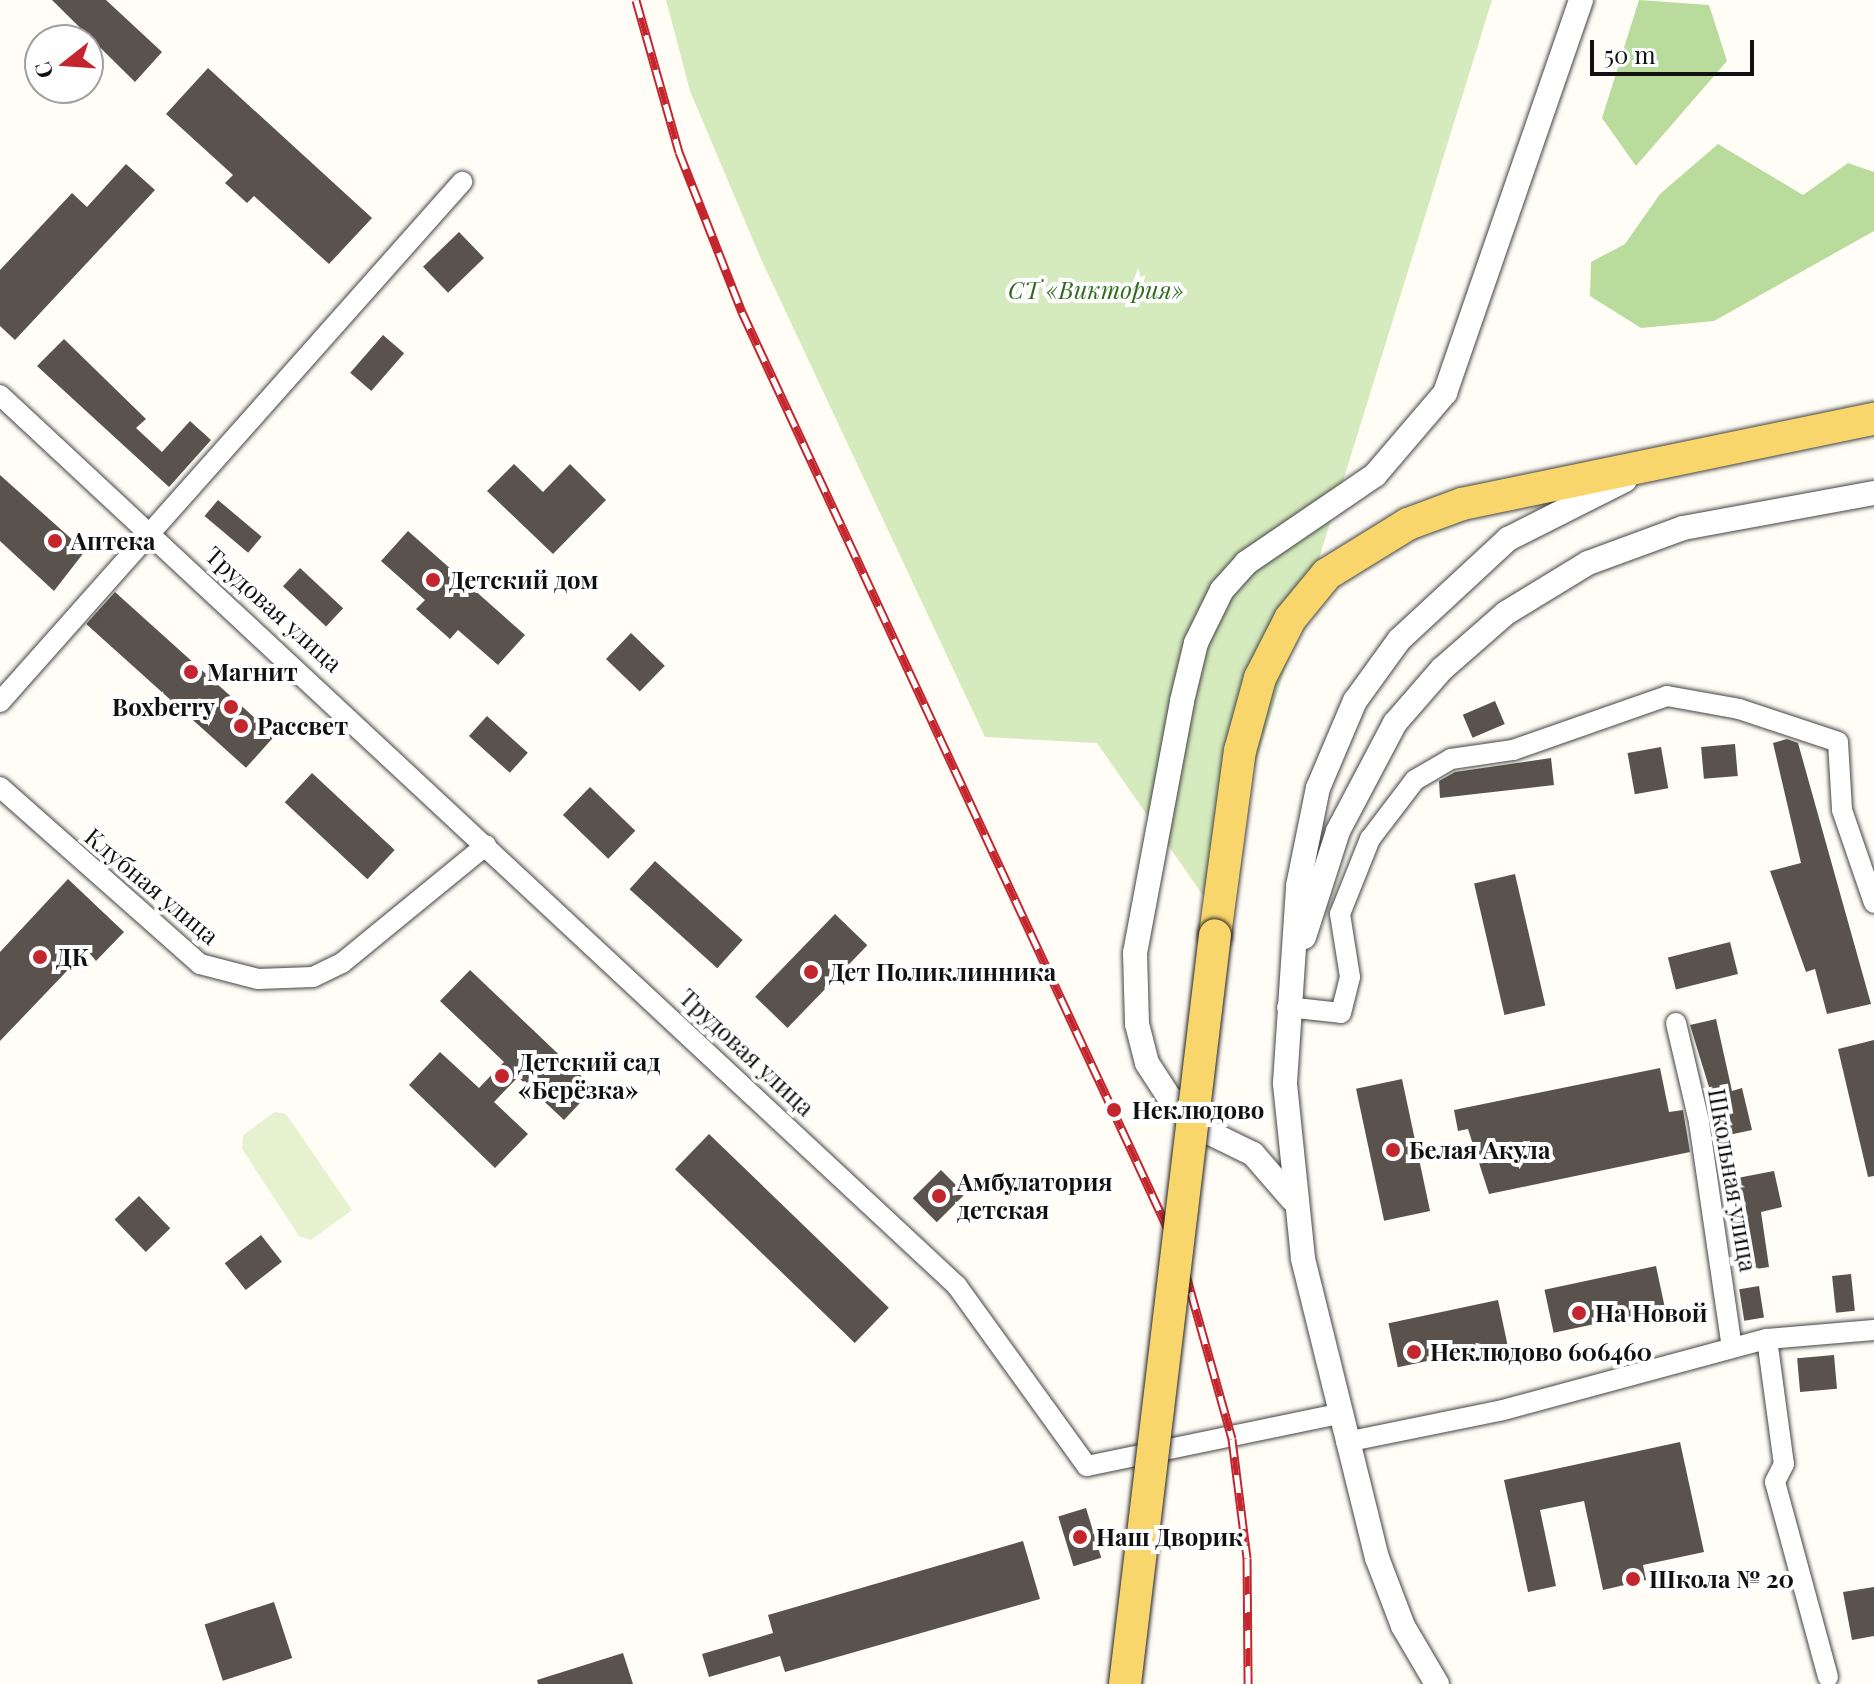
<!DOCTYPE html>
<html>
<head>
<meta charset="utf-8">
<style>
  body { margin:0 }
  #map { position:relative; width:1874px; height:1684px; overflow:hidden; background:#fffdf5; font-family:"Playfair Display",serif }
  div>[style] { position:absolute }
  .green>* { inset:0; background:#d5ebbd }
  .forest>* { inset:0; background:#b9dc9c }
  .pitch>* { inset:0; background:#e6f2cf }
  .building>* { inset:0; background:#5a524d; transform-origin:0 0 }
  .roads { filter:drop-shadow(0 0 2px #444) drop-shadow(0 0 2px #444) }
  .minor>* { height:20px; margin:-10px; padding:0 10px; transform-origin:10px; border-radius:10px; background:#fff }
  .tertiary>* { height:24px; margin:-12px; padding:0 12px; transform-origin:12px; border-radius:12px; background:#fff }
  .primary>* { height:32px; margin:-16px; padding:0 16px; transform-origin:16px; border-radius:16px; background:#f9d66b }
  .rail>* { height:9px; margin-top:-4.5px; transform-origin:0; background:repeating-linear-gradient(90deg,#fff 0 18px,#c4262e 0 36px); box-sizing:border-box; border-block:2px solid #c4262e }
  .bridges { filter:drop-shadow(0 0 2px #222) drop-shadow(0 0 2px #222) }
  .primary-bridge>* { height:32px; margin:-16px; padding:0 16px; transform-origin:16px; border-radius:16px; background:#f9d66b }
  .dots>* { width:22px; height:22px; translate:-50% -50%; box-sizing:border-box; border:4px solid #fff; border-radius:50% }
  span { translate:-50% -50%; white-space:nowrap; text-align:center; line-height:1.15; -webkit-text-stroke:8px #fff; paint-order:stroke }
  .park-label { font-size:24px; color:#2f6b1f; font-style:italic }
  .poi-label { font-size:24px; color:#111; font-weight:700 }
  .left { translate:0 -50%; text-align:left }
  .right { translate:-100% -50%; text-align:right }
  .street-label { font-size:24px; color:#111 }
  .north { position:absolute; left:24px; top:24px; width:80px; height:80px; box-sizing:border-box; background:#fff; border:2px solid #a0a0a0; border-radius:50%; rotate:253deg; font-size:22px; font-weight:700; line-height:32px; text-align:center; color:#111 }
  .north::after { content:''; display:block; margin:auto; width:28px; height:36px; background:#c4262e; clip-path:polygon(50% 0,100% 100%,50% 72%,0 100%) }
  .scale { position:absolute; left:1590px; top:40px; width:164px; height:36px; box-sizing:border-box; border:4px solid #111; border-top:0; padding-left:10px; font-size:24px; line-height:28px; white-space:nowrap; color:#111; -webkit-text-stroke:6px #fff; paint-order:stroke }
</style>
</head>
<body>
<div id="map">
  <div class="green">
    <div style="clip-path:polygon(666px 0,1492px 0,1211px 907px,1097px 743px,985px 737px,761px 259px,690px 91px)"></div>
  </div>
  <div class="forest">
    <div style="clip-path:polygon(1639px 0,1709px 5px,1727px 61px,1636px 166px,1602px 118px)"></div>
    <div style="clip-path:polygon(1718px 144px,1803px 195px,1848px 163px,1874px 172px,1874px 231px,1714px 321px,1641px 328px,1590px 296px,1591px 262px,1625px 244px,1660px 194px)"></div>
  </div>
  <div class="pitch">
    <div style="clip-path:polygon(275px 1112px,286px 1114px,352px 1210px,311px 1240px,299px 1236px,242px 1149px,243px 1135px)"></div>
  </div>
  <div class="building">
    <div style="clip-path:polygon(52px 0,106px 0,162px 52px,135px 82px)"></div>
    <div style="clip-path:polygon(208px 68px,372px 218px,329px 264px,254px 196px,247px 203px,225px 183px,233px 175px,166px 114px)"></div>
    <div style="clip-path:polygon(126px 164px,155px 190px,15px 340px,0 326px,0 270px,72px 193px,87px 207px)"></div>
    <div style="left:459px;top:232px;width:36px;height:50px;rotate:46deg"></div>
    <div style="left:383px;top:335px;width:28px;height:50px;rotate:41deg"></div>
    <div style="clip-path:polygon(64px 339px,146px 419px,136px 428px,162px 452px,190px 421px,211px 440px,169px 487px,37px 366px)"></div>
    <div style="clip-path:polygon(514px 464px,543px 492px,570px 464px,606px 500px,553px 554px,487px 491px)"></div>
    <div style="clip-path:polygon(0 475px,85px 551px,54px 591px,0 541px)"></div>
    <div style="left:218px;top:500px;width:57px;height:21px;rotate:40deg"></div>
    <div style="clip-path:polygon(408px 531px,525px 635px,498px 665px,458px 630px,450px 639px,416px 609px,425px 600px,381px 561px)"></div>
    <div style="left:300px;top:568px;width:59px;height:25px;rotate:43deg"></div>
    <div style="left:115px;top:592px;width:215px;height:43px;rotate:42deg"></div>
    <div style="left:631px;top:633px;width:47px;height:36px;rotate:44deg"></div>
    <div style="left:1495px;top:701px;width:25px;height:35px;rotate:67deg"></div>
    <div style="left:487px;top:716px;width:55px;height:27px;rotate:42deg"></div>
    <div style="clip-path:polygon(1787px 739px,1798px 743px,1871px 1004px,1827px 1014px,1815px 969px,1806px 972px,1770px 871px,1801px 863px,1773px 743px)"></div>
    <div style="left:1735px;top:744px;width:32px;height:34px;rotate:85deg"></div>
    <div style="left:1661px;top:747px;width:42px;height:34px;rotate:80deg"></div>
    <div style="clip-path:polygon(1551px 758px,1554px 785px,1440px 798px,1439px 781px,1455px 772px)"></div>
    <div style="left:312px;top:773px;width:113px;height:40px;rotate:43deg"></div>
    <div style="left:590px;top:787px;width:63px;height:39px;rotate:44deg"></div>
    <div style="left:655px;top:861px;width:118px;height:38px;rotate:42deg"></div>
    <div style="left:1515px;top:874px;width:135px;height:42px;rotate:77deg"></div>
    <div style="clip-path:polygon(68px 879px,124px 932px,96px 961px,87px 950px,0 1041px,0 952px)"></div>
    <div style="left:835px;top:914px;width:45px;height:115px;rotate:44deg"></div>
    <div style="left:1730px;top:942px;width:33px;height:64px;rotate:76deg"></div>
    <div style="clip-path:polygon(470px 970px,594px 1088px,564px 1120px,518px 1077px,494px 1102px,528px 1134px,495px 1168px,409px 1085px,440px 1052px,479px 1088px,504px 1062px,440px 1001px)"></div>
    <div style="clip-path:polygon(1716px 1019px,1732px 1091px,1742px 1088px,1752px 1130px,1724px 1136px,1690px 1025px)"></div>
    <div style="clip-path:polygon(1874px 1040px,1874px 1176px,1868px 1177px,1838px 1049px)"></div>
    <div style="clip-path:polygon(1660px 1068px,1669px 1112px,1683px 1110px,1690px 1152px,1489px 1194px,1468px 1129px,1458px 1131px,1454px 1110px)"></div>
    <div style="left:1402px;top:1079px;width:135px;height:47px;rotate:78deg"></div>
    <div style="left:709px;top:1134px;width:250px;height:49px;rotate:44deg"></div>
    <div style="left:941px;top:1170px;width:34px;height:40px;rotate:45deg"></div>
    <div style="clip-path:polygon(1774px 1171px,1782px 1207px,1761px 1212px,1769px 1267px,1743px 1271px,1732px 1179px)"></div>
    <div style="left:139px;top:1196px;width:45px;height:34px;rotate:46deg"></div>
    <div style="left:261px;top:1235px;width:34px;height:46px;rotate:52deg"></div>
    <div style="left:1656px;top:1266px;width:44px;height:114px;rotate:78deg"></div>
    <div style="left:1851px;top:1274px;width:37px;height:19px;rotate:84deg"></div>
    <div style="left:1759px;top:1286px;width:32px;height:20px;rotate:81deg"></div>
    <div style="left:1498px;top:1300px;width:45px;height:112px;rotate:78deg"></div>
    <div style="left:1834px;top:1355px;width:34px;height:37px;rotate:85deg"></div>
    <div style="clip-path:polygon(1680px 1442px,1704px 1552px,1643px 1565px,1646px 1580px,1603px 1590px,1584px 1501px,1540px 1510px,1556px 1586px,1528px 1592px,1504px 1480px)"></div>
    <div style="left:1086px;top:1508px;width:52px;height:29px;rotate:73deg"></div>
    <div style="clip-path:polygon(1023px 1541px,1040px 1599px,785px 1672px,780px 1656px,709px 1677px,702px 1654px,773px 1633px,768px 1615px)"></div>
    <div style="clip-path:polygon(1874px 1587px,1874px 1636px,1852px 1640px,1843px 1592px)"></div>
    <div style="left:274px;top:1602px;width:59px;height:73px;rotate:72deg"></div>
    <div style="clip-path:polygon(623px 1653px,633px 1684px,538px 1684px,537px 1680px)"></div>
  </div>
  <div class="roads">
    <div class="minor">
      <div style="left:0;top:395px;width:1308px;rotate:42.95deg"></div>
      <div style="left:957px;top:1286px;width:222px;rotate:54.2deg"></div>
      <div style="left:1087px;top:1466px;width:256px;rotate:-11.7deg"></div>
      <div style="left:0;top:702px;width:696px;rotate:-48.38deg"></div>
      <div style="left:0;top:787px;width:267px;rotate:41.5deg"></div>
      <div style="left:200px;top:964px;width:60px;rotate:14.5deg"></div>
      <div style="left:258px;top:979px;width:55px;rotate:-2.1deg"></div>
      <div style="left:313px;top:977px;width:32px;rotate:-26deg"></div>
      <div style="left:342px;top:963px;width:186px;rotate:-39.3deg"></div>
      <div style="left:1287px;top:1007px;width:54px;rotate:6.3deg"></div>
      <div style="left:1341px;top:1013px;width:37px;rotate:-76deg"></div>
      <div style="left:1350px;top:977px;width:64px;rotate:-99deg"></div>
      <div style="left:1340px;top:914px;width:81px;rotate:-68.2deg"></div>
      <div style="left:1370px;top:839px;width:74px;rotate:-52.7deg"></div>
      <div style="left:1415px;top:780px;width:42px;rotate:-30.3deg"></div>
      <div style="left:1451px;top:759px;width:63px;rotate:-8.3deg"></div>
      <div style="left:1513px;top:750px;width:163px;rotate:-19.3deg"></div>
      <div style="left:1667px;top:696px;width:73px;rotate:10.2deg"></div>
      <div style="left:1739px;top:709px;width:104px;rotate:18.4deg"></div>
      <div style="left:1838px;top:742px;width:68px;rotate:86.6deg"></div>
      <div style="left:1842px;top:810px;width:98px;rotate:71deg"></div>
      <div style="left:1676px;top:1023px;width:102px;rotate:76.9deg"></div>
      <div style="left:1699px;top:1122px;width:227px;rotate:81.7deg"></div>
      <div style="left:1767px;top:1339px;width:126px;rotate:82.3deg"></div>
      <div style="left:1784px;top:1464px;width:20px;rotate:117deg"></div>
      <div style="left:1775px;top:1482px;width:202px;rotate:74.8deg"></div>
      <div style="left:1346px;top:1442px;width:160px;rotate:-11.5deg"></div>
      <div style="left:1503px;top:1410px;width:273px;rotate:-15.1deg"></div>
      <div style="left:1767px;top:1339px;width:107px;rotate:-4.8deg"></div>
    </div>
    <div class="tertiary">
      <div style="left:1304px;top:937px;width:111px;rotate:-72.2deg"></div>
      <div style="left:1338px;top:831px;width:122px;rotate:-62.2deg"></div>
      <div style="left:1395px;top:723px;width:72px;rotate:-49deg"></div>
      <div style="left:1442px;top:669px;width:85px;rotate:-41.2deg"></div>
      <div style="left:1506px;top:613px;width:96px;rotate:-31.4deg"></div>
      <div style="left:1588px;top:563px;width:101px;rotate:-20.2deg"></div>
      <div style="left:1683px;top:528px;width:194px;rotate:-10.4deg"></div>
      <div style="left:1292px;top:1199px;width:60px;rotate:-130.9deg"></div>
      <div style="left:1253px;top:1154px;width:50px;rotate:-153.9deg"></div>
      <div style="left:1208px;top:1132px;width:52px;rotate:-138.1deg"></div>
      <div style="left:1169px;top:1097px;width:40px;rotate:-122.9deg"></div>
      <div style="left:1147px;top:1063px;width:40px;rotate:-104.4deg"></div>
      <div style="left:1137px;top:1024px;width:71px;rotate:-91.6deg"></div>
      <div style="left:1135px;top:953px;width:256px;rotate:-79.4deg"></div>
      <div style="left:1182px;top:701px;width:60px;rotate:-76.4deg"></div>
      <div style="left:1196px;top:643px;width:59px;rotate:-63.9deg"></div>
      <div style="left:1222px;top:590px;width:36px;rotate:-48deg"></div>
      <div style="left:1246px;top:563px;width:156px;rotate:-34.3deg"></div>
      <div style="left:1375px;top:475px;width:108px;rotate:-49.5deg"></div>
      <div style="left:1445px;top:393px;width:416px;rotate:-70.9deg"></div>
      <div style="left:1437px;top:1684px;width:67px;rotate:-120.4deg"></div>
      <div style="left:1403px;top:1626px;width:73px;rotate:-110.9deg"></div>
      <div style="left:1377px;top:1558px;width:309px;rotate:-103.9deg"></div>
      <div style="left:1303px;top:1258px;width:176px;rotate:-95.9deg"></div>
      <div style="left:1285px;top:1083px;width:197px;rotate:-86.2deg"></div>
      <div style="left:1298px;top:886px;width:100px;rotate:-78.5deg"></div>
      <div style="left:1318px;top:788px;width:95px;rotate:-67deg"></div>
      <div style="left:1355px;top:701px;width:75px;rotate:-54.2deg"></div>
      <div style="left:1399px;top:640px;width:149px;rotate:-42.8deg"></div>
      <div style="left:1508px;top:539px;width:131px;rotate:-26.8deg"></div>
    </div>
    <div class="primary">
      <div style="left:1215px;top:935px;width:186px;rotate:-82.3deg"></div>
      <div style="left:1240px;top:751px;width:76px;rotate:-74.7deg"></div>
      <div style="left:1260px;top:678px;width:66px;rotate:-63deg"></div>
      <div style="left:1290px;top:619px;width:58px;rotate:-50.6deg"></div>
      <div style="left:1327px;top:574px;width:95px;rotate:-31.7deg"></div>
      <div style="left:1408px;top:524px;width:58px;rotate:-20.3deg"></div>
      <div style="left:1462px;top:504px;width:421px;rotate:-11.7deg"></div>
    </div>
  </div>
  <div class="rail">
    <div style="left:636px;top:0;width:158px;rotate:74.2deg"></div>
    <div style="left:679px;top:152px;width:172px;rotate:68.5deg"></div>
    <div style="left:742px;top:312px;width:1042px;rotate:65.08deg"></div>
    <div style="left:1181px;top:1257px;width:189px;rotate:74.3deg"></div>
    <div style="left:1232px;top:1439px;width:120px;rotate:82.8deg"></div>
    <div style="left:1247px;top:1558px;width:126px;rotate:89.5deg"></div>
  </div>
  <div class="bridges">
    <div class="primary-bridge">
      <div style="left:1125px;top:1684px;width:754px;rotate:-83.15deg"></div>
    </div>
  </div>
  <div class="dots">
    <div style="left:55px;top:541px;background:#c4262e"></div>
    <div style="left:433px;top:580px;background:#c4262e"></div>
    <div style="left:191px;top:672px;background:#c4262e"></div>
    <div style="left:231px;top:707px;background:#c4262e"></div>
    <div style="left:241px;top:726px;background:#c4262e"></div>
    <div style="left:40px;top:957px;background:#c4262e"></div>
    <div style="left:811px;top:972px;background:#c4262e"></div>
    <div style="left:502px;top:1076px;background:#c4262e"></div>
    <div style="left:1114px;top:1110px;background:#c4262e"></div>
    <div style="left:1393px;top:1150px;background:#c4262e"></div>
    <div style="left:939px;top:1196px;background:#c4262e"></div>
    <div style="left:1579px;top:1313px;background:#c4262e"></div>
    <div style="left:1414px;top:1352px;background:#c4262e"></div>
    <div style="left:1080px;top:1537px;background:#c4262e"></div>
    <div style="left:1633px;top:1579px;background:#c4262e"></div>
  </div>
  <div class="park-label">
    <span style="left:1096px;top:290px">СТ «Виктория»</span>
  </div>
  <div class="poi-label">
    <span class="left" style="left:71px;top:541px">Аптека</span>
    <span class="left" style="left:449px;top:580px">Детский дом</span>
    <span class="left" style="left:207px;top:672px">Магнит</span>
    <span class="right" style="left:215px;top:707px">Boxberry</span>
    <span class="left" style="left:257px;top:726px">Рассвет</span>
    <span class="left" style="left:56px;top:957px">ДК</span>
    <span class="left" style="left:829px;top:972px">Дет Поликлинника</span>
    <span class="left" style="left:518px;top:1076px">Детский сад<br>«Берёзка»</span>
    <span class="left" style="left:1132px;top:1110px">Неклюдово</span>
    <span class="left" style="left:1409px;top:1150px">Белая Акула</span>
    <span class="left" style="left:957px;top:1196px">Амбулатория<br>детская</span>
    <span class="left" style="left:1595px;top:1313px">На Новой</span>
    <span class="left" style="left:1430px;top:1352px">Неклюдово 606460</span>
    <span class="left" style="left:1096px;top:1537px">Наш Дворик</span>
    <span class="left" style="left:1649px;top:1579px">Школа № 20</span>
  </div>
  <div class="street-label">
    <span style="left:274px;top:609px;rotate:42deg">Трудовая улица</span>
    <span style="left:152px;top:886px;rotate:40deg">Клубная улица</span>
    <span style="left:747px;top:1052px;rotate:43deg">Трудовая улица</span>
    <span style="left:1733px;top:1180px;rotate:80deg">Школьная улица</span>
  </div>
  <div class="north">С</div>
  <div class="scale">50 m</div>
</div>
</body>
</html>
